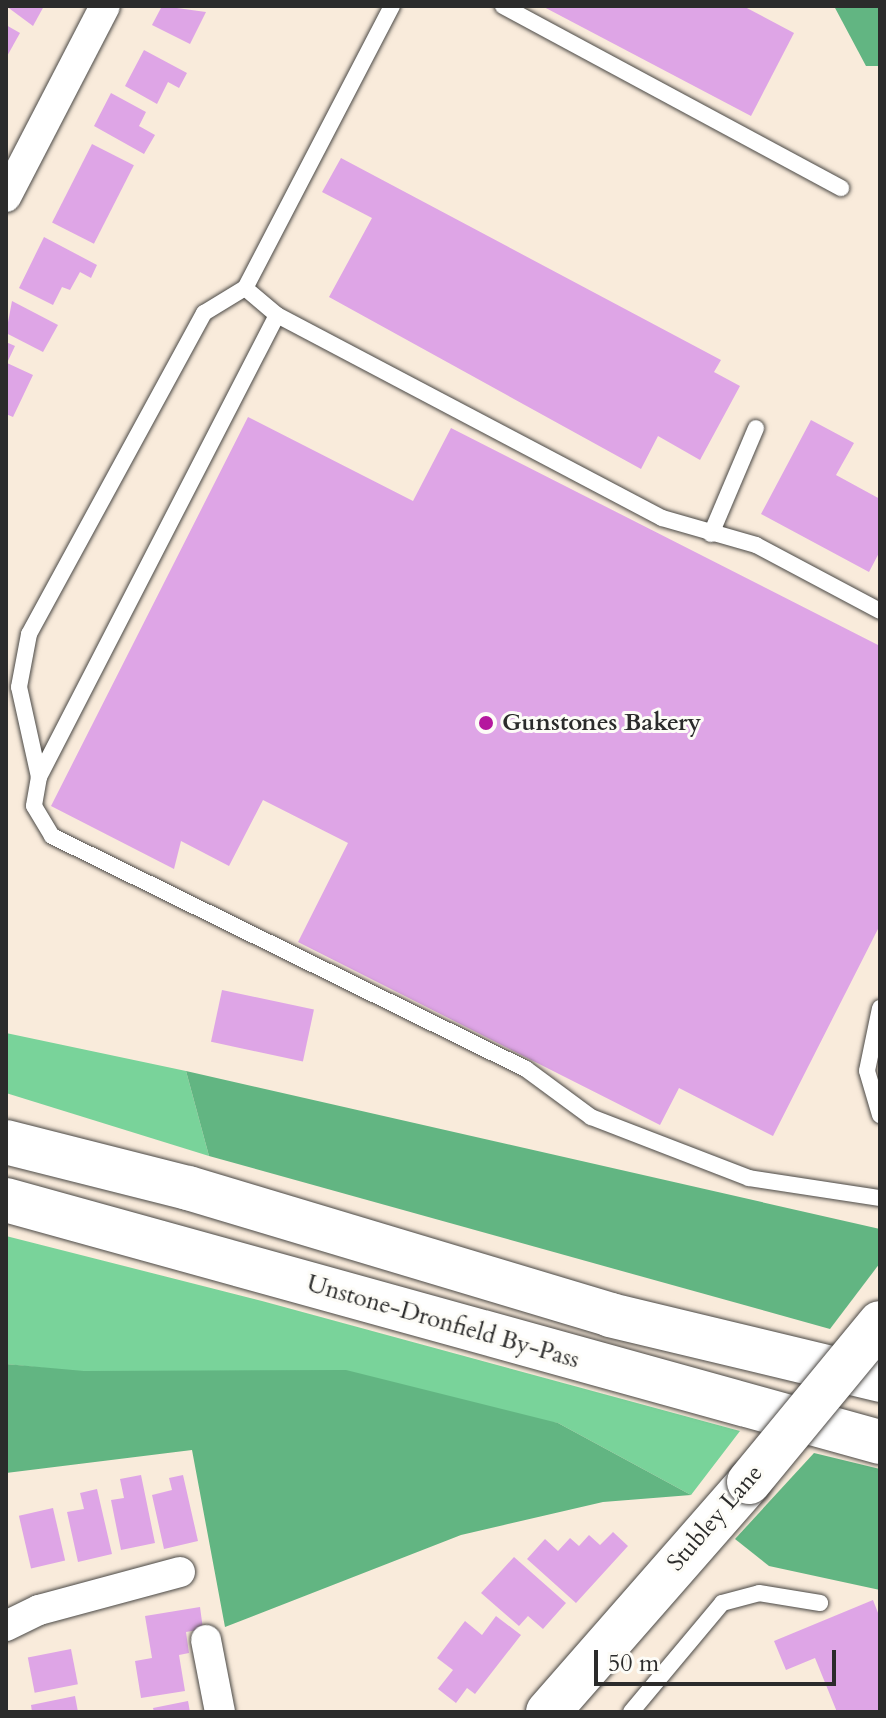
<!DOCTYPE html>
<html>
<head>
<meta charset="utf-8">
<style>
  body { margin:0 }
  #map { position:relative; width:886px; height:1718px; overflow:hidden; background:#f9ebdb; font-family:Cardo,serif }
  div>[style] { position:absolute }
  .green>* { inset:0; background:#79d39a }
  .forest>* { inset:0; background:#62b582 }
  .building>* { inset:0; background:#dea5e6; transform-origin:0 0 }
  .roads { filter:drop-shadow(0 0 2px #4a4845) drop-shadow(0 0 2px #4a4845) }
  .lane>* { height:16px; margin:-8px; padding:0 8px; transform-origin:8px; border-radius:8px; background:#fff }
  .street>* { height:30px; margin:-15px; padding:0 15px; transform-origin:15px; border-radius:15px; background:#fff }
  .secondary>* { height:44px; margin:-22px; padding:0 22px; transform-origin:22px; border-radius:22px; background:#fff }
  .highway>* { height:44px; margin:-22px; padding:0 22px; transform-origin:22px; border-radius:22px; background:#fff }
  .bridges { filter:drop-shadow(0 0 2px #4a4845) drop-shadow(0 0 2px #4a4845) }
  .secondary-bridge>* { height:44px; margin:-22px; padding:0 22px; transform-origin:22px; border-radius:22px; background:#fff }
  .dots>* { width:22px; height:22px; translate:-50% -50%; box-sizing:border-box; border:4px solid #fdfcf7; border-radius:50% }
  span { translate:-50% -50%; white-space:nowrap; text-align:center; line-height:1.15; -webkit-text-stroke:6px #fdfcf7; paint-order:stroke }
  .poi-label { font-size:24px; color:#2b2b2b; font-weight:700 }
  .left { translate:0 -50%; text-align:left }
  .street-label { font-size:24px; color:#2b2b2b }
  .frame { position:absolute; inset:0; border:8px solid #2b2b2b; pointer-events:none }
  .scale { position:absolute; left:594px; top:1650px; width:242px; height:36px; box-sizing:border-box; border:4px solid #2b2b2b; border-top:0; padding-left:10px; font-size:24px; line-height:28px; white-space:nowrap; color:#2b2b2b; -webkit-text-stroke:6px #fdfcf7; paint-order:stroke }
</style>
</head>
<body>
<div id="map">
  <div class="green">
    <div style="clip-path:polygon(6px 1033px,186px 1071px,209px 1156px,6px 1093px)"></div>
    <div style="clip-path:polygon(6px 1236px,262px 1301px,740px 1431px,691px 1495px,558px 1423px,6px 1364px)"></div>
  </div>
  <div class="forest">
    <div style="clip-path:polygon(834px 6px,880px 6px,880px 66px,866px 66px)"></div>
    <div style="clip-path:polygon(186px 1071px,880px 1229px,880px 1263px,830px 1329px,209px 1156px)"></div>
    <div style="clip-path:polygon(6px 1364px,84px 1371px,346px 1370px,558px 1423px,691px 1495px,603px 1502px,461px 1535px,225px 1627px,192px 1450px,6px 1473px)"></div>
    <div style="clip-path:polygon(814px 1453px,880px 1469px,880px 1590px,769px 1566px,735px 1539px)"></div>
  </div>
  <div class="building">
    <div style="clip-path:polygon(6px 6px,44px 6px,33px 26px)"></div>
    <div style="clip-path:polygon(162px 6px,206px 12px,190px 44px,152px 25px)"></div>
    <div style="clip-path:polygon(542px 6px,743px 6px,794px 33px,751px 116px)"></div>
    <div style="clip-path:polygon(6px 25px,20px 33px,6px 58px)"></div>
    <div style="clip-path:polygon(144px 50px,187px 73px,179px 88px,168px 82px,157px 104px,125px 86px)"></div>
    <div style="clip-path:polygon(111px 93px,146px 112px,139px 126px,155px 135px,144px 154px,94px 126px)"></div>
    <div style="left:92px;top:144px;width:47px;height:88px;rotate:27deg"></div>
    <div style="clip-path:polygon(341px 158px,721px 360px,714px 372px,740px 386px,700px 460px,658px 436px,641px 469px,329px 297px,372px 218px,322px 192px)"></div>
    <div style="clip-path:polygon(44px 237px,97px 265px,91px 278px,80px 272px,70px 290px,62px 287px,53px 305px,19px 288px)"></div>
    <div style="clip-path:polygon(12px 301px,58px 325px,43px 352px,6px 333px)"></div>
    <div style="clip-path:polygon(6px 342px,15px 346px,7px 363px,33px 375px,13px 417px,6px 414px)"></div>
    <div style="clip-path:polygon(248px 417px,413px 501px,451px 428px,880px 646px,880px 925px,773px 1136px,679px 1088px,660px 1125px,298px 942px,348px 843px,263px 800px,229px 866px,181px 841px,174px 869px,51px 806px)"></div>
    <div style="clip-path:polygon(811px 420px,854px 443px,836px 475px,880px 499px,880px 551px,869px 572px,761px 514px)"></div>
    <div style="left:222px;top:990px;width:94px;height:53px;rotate:12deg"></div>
    <div style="clip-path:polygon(141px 1475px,155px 1543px,121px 1550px,111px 1500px,124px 1498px,120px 1479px)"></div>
    <div style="clip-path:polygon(183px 1475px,198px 1541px,164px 1549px,152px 1495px,172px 1490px,169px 1478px)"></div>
    <div style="clip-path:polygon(97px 1489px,112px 1554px,78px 1562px,67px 1512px,84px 1509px,80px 1493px)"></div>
    <div style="left:53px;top:1508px;width:54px;height:35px;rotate:77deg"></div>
    <div style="clip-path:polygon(613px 1532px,628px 1546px,576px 1603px,527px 1559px,545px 1539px,558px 1551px,570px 1538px,579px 1546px,589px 1535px,600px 1545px)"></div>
    <div style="clip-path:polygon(514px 1557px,566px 1603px,543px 1629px,528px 1616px,519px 1626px,481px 1593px)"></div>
    <div style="clip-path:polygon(873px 1600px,880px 1618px,880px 1712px,837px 1712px,815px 1658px,786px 1670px,774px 1641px)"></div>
    <div style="clip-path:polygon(200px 1607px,203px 1629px,186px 1632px,189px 1653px,179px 1655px,185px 1691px,141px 1698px,135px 1661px,152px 1658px,145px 1616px)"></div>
    <div style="clip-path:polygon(496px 1616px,521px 1635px,475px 1694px,467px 1688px,456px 1703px,438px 1689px,453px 1670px,437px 1658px,465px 1621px,482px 1635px)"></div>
    <div style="left:71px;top:1649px;width:36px;height:44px;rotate:79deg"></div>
    <div style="clip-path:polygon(75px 1696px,78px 1712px,32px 1712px,31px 1705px)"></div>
    <div style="clip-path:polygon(188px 1701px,190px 1712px,154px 1712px,153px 1708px)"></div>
  </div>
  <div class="roads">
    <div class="lane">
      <div style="left:392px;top:6px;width:318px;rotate:117.5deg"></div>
      <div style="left:245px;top:288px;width:42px;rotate:40.2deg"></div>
      <div style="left:277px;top:315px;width:520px;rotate:117.26deg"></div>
      <div style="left:39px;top:777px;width:29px;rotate:100deg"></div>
      <div style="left:34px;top:806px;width:35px;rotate:59deg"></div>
      <div style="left:52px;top:836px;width:528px;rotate:26.18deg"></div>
      <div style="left:526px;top:1069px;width:81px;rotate:36.4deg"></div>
      <div style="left:591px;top:1117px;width:169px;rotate:21.1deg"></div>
      <div style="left:749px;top:1178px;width:133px;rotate:8.7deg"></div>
      <div style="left:503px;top:6px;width:384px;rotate:28.3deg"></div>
      <div style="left:277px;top:315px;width:435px;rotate:27.8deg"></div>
      <div style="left:662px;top:518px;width:98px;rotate:16deg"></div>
      <div style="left:756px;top:545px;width:140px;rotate:28deg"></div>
      <div style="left:711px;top:534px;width:115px;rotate:-67deg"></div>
      <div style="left:39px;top:777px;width:92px;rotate:-102.5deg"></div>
      <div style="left:19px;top:687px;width:54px;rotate:-79.3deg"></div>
      <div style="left:29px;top:634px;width:366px;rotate:-61.4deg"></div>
      <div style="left:204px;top:313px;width:48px;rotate:-31.4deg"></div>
      <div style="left:880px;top:1008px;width:64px;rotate:101.7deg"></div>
      <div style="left:867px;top:1071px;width:46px;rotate:73.5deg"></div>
      <div style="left:631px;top:1712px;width:142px;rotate:-50.1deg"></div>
      <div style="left:722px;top:1603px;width:38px;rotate:-15deg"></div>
      <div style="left:759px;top:1593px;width:62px;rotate:9.3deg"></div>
    </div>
    <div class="street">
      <div style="left:6px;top:197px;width:215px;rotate:-62.6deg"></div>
      <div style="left:6px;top:1626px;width:37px;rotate:-26deg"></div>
      <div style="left:39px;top:1610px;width:146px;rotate:-15.1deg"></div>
      <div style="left:206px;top:1640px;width:73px;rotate:79deg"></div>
    </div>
    <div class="secondary">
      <div style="left:548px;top:1712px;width:305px;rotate:-48.8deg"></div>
    </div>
    <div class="highway">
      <div style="left:6px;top:1142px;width:188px;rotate:14.2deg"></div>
      <div style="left:188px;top:1188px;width:441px;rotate:16.7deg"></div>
      <div style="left:610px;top:1315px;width:278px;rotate:13.5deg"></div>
      <div style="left:6px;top:1200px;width:907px;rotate:15.48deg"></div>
    </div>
  </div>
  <div class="bridges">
    <div class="secondary-bridge">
      <div style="left:749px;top:1482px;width:206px;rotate:-50.5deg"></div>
    </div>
  </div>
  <div class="dots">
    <div style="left:486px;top:723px;background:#b5179e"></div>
  </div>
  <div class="poi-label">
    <span class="left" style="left:502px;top:723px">Gunstones Bakery</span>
  </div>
  <div class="street-label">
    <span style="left:443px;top:1322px;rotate:16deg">Unstone-Dronfield By-Pass</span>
    <span style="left:715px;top:1518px;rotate:-49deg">Stubley Lane</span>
  </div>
  <div class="frame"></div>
  <div class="scale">50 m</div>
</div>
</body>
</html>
